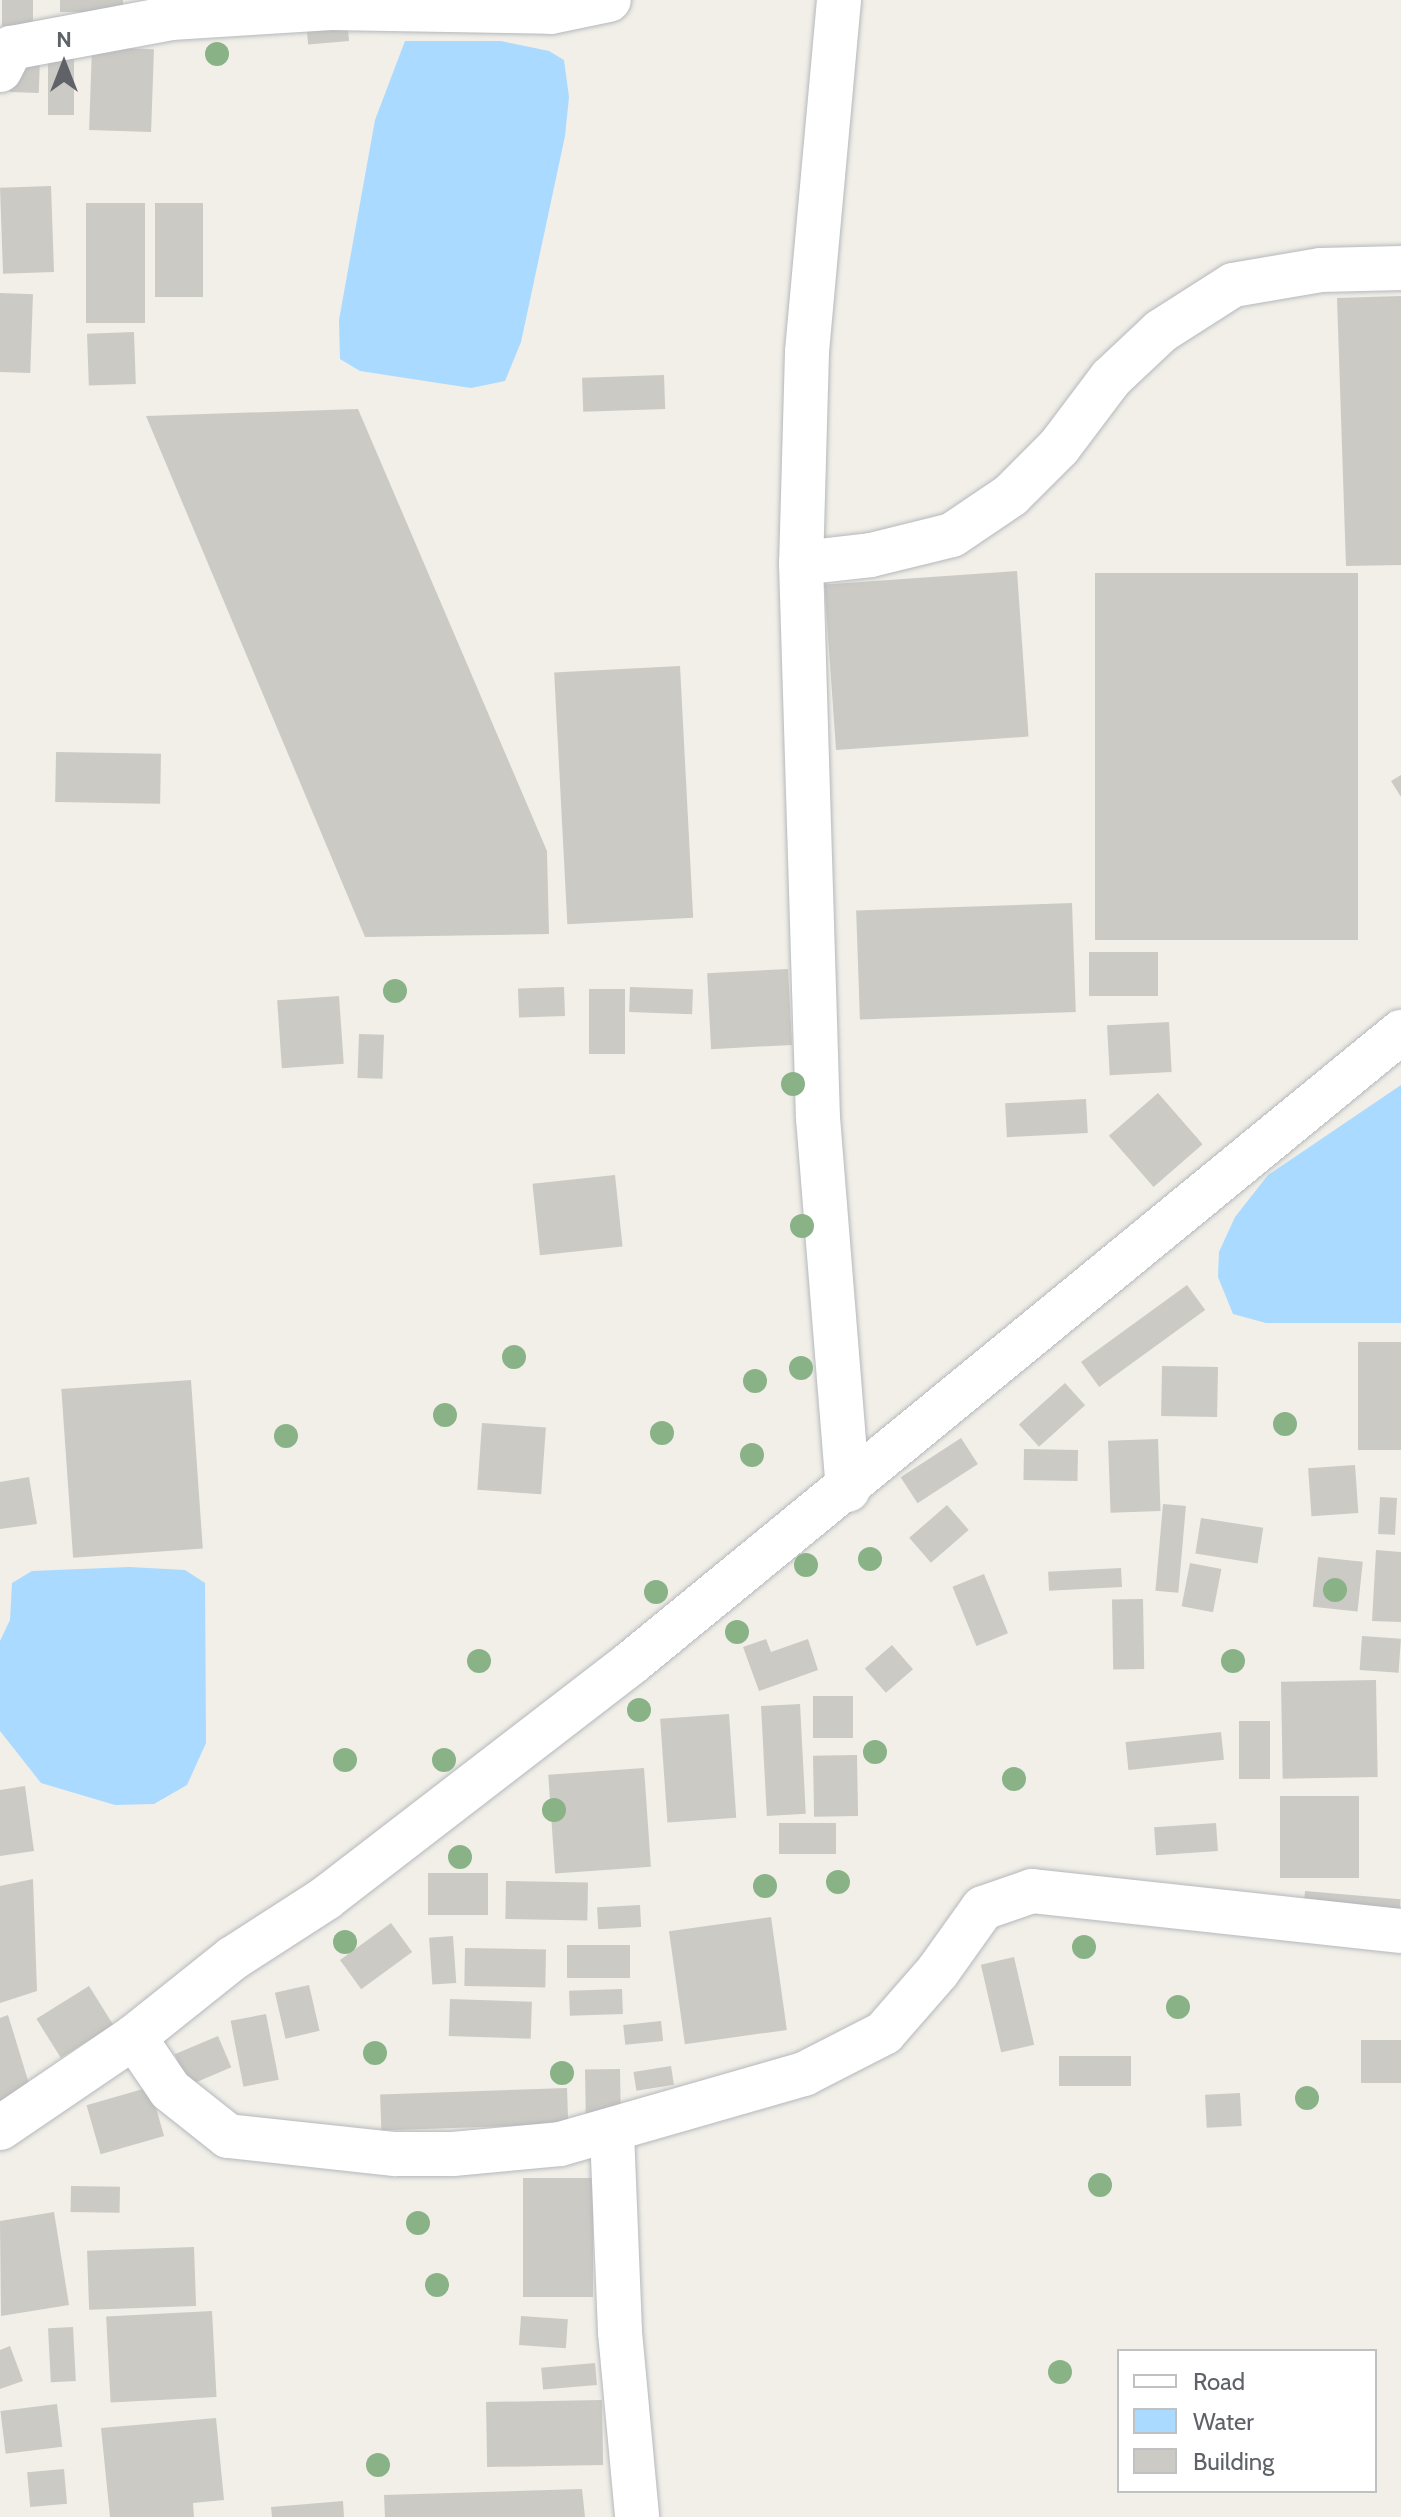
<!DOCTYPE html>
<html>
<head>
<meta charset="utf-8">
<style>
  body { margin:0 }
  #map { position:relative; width:1401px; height:2517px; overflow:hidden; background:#f1efe8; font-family:Cabin,sans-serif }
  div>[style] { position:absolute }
  .water>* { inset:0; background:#aadaff }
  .building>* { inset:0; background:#cccac5; transform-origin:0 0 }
  .roads { filter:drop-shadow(0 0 2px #b5b8bc) drop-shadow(0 0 2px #b5b8bc) }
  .minor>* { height:44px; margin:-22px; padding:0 22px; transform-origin:22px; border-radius:22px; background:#fff }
  .trees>* { width:24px; height:24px; margin:-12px; border-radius:50%; background:#89b387 }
  span { translate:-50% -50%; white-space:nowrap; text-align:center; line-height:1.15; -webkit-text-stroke:7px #fff; paint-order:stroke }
  .legend { position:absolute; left:1117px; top:2349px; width:260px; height:144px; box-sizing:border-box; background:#fff; border:2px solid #bfc1c3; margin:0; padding:10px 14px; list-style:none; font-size:24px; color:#5f6368 }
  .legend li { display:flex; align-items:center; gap:16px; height:40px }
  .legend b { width:40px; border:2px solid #bfc1c3 }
  .north { position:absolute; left:24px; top:24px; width:80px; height:80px; -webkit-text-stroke:6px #fff; paint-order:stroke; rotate:0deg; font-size:22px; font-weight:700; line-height:32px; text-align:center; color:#5f6368 }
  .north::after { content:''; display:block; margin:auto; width:28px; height:36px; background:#5f6368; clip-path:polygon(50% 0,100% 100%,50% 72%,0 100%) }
</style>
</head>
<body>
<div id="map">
  <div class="water">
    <div style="clip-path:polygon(405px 41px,501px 41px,549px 51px,564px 60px,569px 97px,565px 136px,521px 342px,505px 381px,471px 388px,360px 371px,340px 359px,339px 320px,375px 120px)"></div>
    <div style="clip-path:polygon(1401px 1085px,1401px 1323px,1266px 1323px,1233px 1314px,1218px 1277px,1219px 1252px,1235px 1217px,1268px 1175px)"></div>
    <div style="clip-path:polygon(129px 1567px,185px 1570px,205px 1583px,206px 1743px,187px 1785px,154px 1804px,115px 1805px,41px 1783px,0 1731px,0 1641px,10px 1620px,12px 1583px,32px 1571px)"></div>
  </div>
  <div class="building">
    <div style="left:2px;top:0;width:31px;height:26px"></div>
    <div style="left:60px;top:0;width:63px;height:12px"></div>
    <div style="left:347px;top:18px;width:23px;height:41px;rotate:85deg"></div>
    <div style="left:92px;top:47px;width:62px;height:83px;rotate:2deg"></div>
    <div style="left:48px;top:48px;width:26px;height:67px"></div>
    <div style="left:11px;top:57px;width:29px;height:35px;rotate:2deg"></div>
    <div style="left:51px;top:186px;width:86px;height:51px;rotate:88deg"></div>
    <div style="left:86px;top:203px;width:59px;height:120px"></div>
    <div style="left:155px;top:203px;width:48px;height:94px"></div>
    <div style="left:0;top:293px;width:33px;height:79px;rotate:2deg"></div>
    <div style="clip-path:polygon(1401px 296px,1401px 565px,1346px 566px,1337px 298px)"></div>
    <div style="left:134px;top:332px;width:52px;height:47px;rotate:88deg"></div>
    <div style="left:664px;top:375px;width:34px;height:82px;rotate:88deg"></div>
    <div style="clip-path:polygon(358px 409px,547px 851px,549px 934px,365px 937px,146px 416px)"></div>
    <div style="left:1017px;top:571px;width:166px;height:193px;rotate:86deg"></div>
    <div style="left:1095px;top:573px;width:263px;height:367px"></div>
    <div style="left:680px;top:666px;width:252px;height:126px;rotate:87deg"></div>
    <div style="left:56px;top:752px;width:105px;height:50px;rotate:1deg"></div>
    <div style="clip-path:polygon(1401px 775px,1401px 797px,1391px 781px)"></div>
    <div style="left:1072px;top:903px;width:109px;height:216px;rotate:88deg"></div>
    <div style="left:1158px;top:952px;width:44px;height:69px;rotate:90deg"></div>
    <div style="left:788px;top:969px;width:76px;height:81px;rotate:87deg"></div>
    <div style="left:564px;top:987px;width:29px;height:46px;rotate:88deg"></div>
    <div style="left:630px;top:987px;width:63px;height:25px;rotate:2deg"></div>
    <div style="left:589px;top:989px;width:36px;height:65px"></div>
    <div style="left:339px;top:996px;width:68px;height:62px;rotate:86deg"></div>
    <div style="left:1169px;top:1022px;width:50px;height:62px;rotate:87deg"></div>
    <div style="left:359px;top:1034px;width:25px;height:44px;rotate:2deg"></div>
    <div style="left:1158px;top:1093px;width:68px;height:65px;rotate:49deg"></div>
    <div style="left:1086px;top:1099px;width:34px;height:81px;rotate:87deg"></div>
    <div style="left:615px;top:1175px;width:72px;height:83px;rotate:84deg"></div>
    <div style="left:1187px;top:1285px;width:31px;height:131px;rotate:54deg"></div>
    <div style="left:1401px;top:1342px;width:108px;height:43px;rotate:90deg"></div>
    <div style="left:1162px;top:1366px;width:56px;height:50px;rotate:1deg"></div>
    <div style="left:191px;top:1380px;width:169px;height:130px;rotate:86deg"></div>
    <div style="left:1065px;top:1383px;width:30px;height:62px;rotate:48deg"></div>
    <div style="left:482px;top:1423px;width:64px;height:67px;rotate:4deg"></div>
    <div style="left:961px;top:1438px;width:31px;height:72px;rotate:57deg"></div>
    <div style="left:1158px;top:1439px;width:72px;height:50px;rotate:88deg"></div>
    <div style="left:1024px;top:1449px;width:54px;height:31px;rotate:1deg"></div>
    <div style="left:1355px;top:1465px;width:48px;height:47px;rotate:86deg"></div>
    <div style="clip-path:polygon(29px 1477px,37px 1524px,0 1529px,0 1482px)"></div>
    <div style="left:1380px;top:1497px;width:17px;height:37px;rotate:3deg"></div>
    <div style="left:1163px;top:1504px;width:23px;height:87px;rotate:5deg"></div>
    <div style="left:947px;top:1505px;width:33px;height:50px;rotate:49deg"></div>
    <div style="left:1201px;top:1518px;width:63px;height:36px;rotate:9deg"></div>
    <div style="clip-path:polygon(1376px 1550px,1401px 1552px,1401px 1622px,1372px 1621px)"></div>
    <div style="left:1318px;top:1557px;width:45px;height:50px;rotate:6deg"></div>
    <div style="left:1190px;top:1563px;width:32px;height:44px;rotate:11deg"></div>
    <div style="left:1121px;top:1568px;width:19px;height:73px;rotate:87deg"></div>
    <div style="left:984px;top:1574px;width:64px;height:34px;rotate:68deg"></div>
    <div style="left:1143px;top:1599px;width:70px;height:31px;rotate:89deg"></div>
    <div style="left:1362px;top:1636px;width:39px;height:34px;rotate:4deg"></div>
    <div style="clip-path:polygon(766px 1639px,771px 1652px,808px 1639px,818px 1670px,759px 1691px,743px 1647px)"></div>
    <div style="left:892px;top:1645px;width:32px;height:36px;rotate:49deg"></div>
    <div style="left:1376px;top:1680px;width:97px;height:95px;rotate:89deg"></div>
    <div style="left:813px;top:1696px;width:40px;height:42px"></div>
    <div style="left:800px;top:1704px;width:110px;height:39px;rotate:87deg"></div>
    <div style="left:729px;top:1714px;width:104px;height:69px;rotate:86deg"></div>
    <div style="left:1239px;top:1721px;width:31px;height:58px"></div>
    <div style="left:1221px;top:1732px;width:28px;height:96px;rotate:84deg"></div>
    <div style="left:857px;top:1755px;width:61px;height:44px;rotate:89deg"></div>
    <div style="left:644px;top:1768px;width:99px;height:96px;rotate:86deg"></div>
    <div style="clip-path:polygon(25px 1786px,34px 1851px,0 1856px,0 1790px)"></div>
    <div style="left:1280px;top:1796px;width:79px;height:82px"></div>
    <div style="left:779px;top:1823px;width:57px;height:31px"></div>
    <div style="left:1216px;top:1823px;width:28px;height:62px;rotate:86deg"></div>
    <div style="left:428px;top:1873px;width:60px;height:42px"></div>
    <div style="clip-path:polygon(33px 1879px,37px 1991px,0 2003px,0 1886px)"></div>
    <div style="left:506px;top:1881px;width:82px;height:38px;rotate:1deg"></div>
    <div style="left:1305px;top:1891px;width:96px;height:26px;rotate:5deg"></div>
    <div style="left:640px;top:1905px;width:22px;height:43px;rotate:87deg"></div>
    <div style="left:771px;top:1917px;width:114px;height:103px;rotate:82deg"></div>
    <div style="left:391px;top:1923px;width:36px;height:63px;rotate:54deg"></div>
    <div style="left:453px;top:1936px;width:47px;height:24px;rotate:86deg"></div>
    <div style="left:630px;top:1945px;width:33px;height:63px;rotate:90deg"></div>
    <div style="left:465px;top:1948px;width:81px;height:38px;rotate:1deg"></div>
    <div style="left:1014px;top:1957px;width:90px;height:34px;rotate:77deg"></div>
    <div style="left:309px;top:1985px;width:47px;height:35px;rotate:77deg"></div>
    <div style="left:89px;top:1986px;width:46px;height:62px;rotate:58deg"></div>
    <div style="left:622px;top:1989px;width:25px;height:53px;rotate:88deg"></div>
    <div style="left:450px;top:1999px;width:82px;height:37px;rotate:2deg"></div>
    <div style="left:266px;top:2014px;width:67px;height:36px;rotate:79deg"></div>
    <div style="clip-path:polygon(8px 2015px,34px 2100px,0 2110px,0 2018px)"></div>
    <div style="left:661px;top:2021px;width:20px;height:38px;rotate:84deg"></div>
    <div style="left:218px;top:2036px;width:34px;height:47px;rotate:67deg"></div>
    <div style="left:1361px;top:2040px;width:40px;height:43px"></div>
    <div style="left:1131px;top:2056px;width:30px;height:72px;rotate:90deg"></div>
    <div style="left:671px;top:2066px;width:19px;height:38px;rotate:81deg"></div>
    <div style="left:620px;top:2069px;width:49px;height:35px;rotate:89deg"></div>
    <div style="left:150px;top:2087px;width:51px;height:66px;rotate:74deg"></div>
    <div style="left:567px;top:2088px;width:36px;height:187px;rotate:88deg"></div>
    <div style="left:1240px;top:2093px;width:33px;height:35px;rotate:87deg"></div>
    <div style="left:523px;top:2178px;width:70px;height:119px"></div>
    <div style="left:71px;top:2186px;width:49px;height:26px;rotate:1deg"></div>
    <div style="clip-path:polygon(54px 2212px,69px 2305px,1px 2316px,0 2221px)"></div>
    <div style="left:194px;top:2247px;width:59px;height:107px;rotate:88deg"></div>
    <div style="left:212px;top:2311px;width:86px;height:106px;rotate:87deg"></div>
    <div style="left:521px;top:2316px;width:47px;height:29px;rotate:4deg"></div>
    <div style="left:73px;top:2327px;width:54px;height:25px;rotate:87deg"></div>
    <div style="clip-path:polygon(10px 2346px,23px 2381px,0 2389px,0 2350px)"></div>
    <div style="left:595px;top:2363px;width:22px;height:54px;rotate:85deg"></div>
    <div style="left:602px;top:2400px;width:65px;height:116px;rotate:89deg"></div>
    <div style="left:57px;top:2404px;width:43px;height:57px;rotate:83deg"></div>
    <div style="clip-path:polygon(216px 2418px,224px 2500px,193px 2503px,194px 2517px,110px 2517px,101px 2428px)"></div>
    <div style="left:64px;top:2469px;width:35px;height:37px;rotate:85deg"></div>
    <div style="clip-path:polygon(582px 2489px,585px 2517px,385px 2517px,384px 2495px)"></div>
    <div style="clip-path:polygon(343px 2501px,344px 2517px,272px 2517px,271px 2507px)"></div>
  </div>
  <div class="roads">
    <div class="minor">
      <div style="left:839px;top:0;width:353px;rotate:95.2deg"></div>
      <div style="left:807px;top:352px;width:211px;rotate:91.6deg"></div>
      <div style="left:801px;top:563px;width:555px;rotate:88.25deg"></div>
      <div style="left:818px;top:1118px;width:373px;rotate:85.4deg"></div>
      <div style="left:0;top:70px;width:25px;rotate:-63deg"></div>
      <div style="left:11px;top:48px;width:163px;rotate:-10.6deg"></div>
      <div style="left:171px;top:18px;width:160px;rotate:-3.6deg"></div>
      <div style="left:331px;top:8px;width:220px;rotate:1deg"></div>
      <div style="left:551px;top:12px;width:59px;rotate:-11.7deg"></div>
      <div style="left:801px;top:563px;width:70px;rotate:-6.5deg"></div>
      <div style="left:871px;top:555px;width:83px;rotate:-13.9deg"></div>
      <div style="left:952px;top:535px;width:71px;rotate:-34.1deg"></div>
      <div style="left:1011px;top:495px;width:68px;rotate:-45deg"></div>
      <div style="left:1059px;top:447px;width:86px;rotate:-53deg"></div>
      <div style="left:1111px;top:378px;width:69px;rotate:-43.2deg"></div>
      <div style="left:1161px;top:331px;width:85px;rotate:-32.6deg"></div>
      <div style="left:1233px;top:285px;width:89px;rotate:-9.7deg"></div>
      <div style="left:1321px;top:270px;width:80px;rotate:-1.4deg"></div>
      <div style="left:134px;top:2037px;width:64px;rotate:55.8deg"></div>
      <div style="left:170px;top:2090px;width:74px;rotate:38.4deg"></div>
      <div style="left:228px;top:2136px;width:168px;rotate:6.2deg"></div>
      <div style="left:395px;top:2154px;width:58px"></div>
      <div style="left:453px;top:2154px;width:107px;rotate:-5.3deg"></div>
      <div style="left:560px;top:2144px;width:254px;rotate:-16deg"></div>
      <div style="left:804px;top:2074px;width:90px;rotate:-27.1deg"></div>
      <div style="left:884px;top:2033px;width:82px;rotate:-48.9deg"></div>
      <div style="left:938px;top:1971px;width:77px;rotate:-54.5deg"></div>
      <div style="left:983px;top:1908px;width:52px;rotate:-19.1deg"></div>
      <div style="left:1032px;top:1891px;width:371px;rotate:6.2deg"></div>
      <div style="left:0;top:2128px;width:162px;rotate:-34.2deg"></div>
      <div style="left:134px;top:2037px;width:127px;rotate:-38.6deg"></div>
      <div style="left:233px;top:1958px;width:111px;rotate:-32.8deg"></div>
      <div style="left:326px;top:1898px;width:385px;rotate:-37.6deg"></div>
      <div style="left:631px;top:1663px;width:996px;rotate:-39.33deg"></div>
      <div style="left:612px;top:2132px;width:200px;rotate:87.7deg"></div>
      <div style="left:620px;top:2332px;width:186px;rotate:84.7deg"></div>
    </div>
  </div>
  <div class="trees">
    <div style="left:217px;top:54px"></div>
    <div style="left:395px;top:991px"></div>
    <div style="left:793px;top:1084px"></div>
    <div style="left:802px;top:1226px"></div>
    <div style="left:514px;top:1357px"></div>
    <div style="left:801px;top:1368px"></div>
    <div style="left:755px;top:1381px"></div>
    <div style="left:445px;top:1415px"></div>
    <div style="left:1285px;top:1424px"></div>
    <div style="left:662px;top:1433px"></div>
    <div style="left:286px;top:1436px"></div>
    <div style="left:752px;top:1455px"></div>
    <div style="left:870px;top:1559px"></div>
    <div style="left:806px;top:1565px"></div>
    <div style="left:1335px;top:1590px"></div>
    <div style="left:656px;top:1592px"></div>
    <div style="left:737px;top:1632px"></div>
    <div style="left:479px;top:1661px"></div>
    <div style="left:1233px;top:1661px"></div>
    <div style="left:639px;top:1710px"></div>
    <div style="left:875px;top:1752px"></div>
    <div style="left:345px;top:1760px"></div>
    <div style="left:444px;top:1760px"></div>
    <div style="left:1014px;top:1779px"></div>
    <div style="left:554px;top:1810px"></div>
    <div style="left:460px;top:1857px"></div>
    <div style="left:838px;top:1882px"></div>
    <div style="left:765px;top:1886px"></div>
    <div style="left:345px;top:1942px"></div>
    <div style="left:1084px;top:1947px"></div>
    <div style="left:1178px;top:2007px"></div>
    <div style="left:375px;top:2053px"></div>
    <div style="left:562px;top:2073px"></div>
    <div style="left:1307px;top:2098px"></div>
    <div style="left:1100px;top:2185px"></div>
    <div style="left:418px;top:2223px"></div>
    <div style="left:437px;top:2285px"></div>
    <div style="left:1060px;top:2372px"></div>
    <div style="left:378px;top:2465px"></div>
  </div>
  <ul class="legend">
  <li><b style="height:10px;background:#fff"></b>Road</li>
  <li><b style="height:22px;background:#aadaff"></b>Water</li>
  <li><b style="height:22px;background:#cccac5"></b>Building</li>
  </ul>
  <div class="north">N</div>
</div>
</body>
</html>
